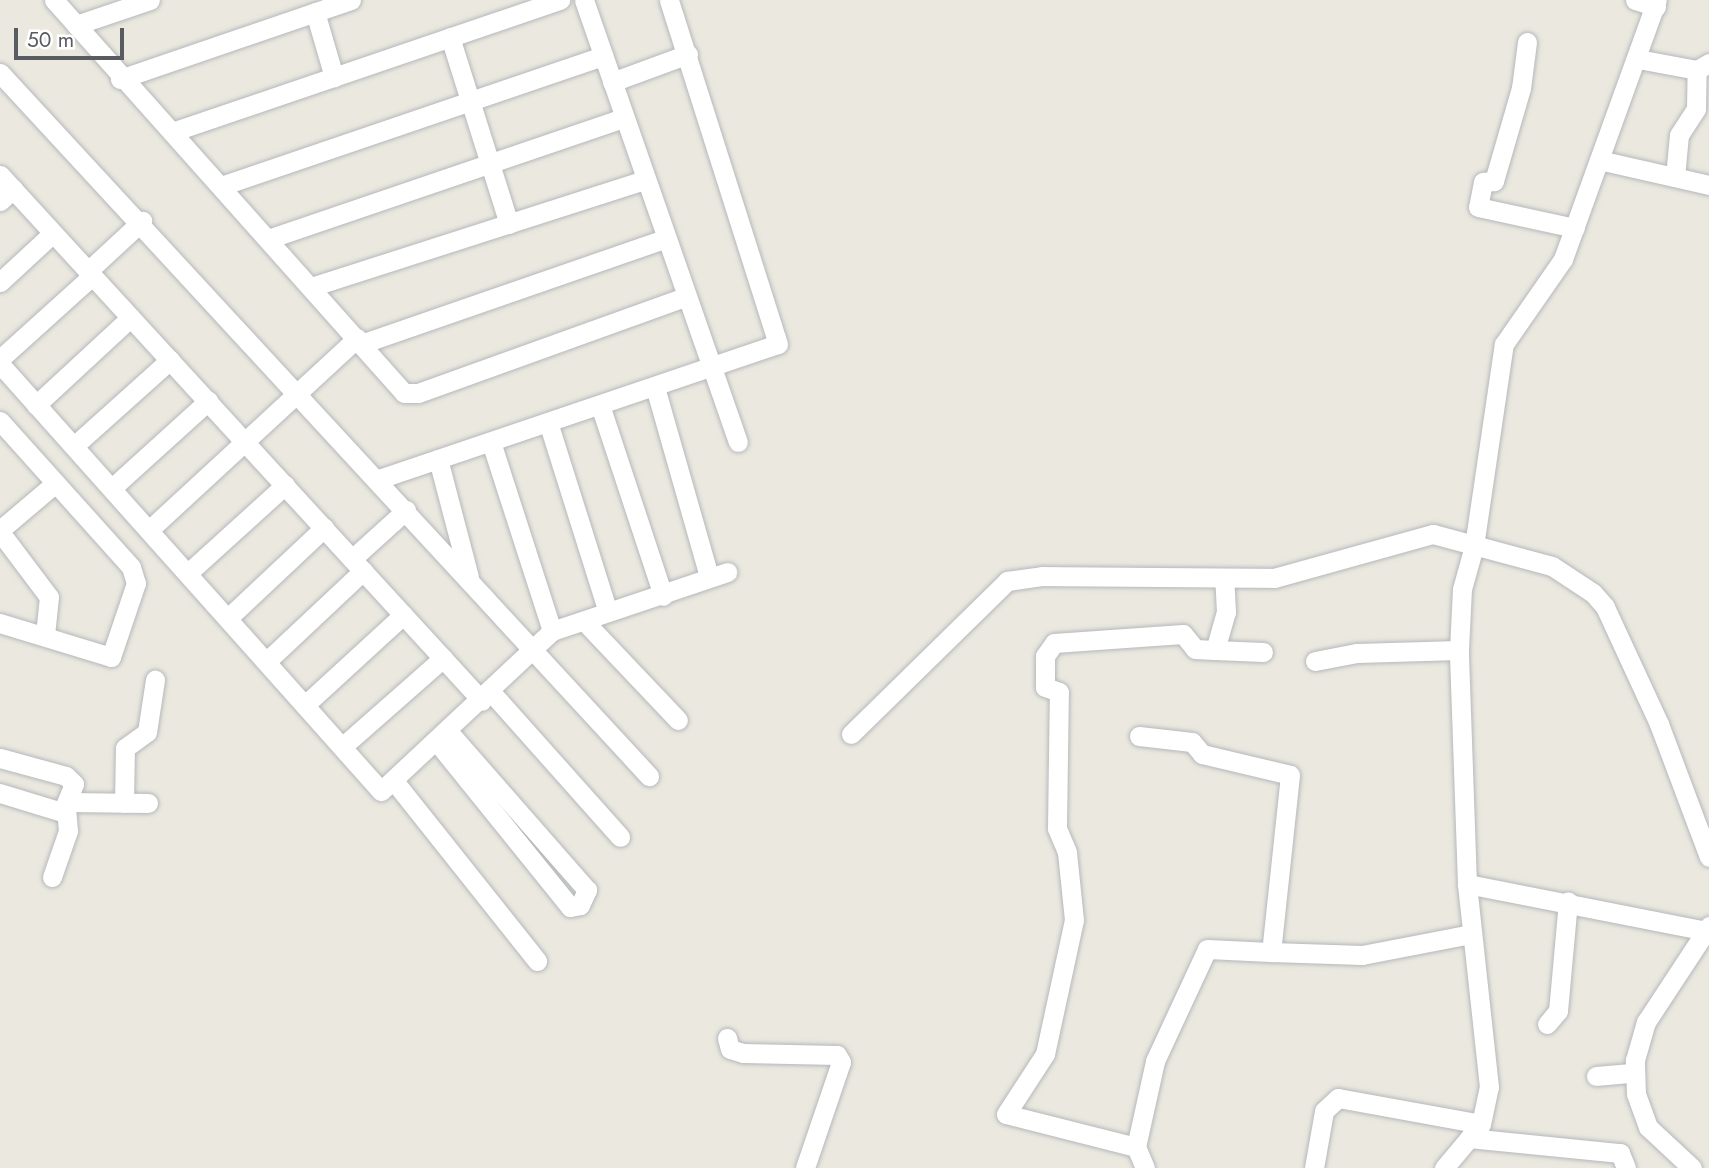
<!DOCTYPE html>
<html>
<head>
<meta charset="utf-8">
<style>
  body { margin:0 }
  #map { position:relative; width:1709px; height:1168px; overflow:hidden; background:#ebe9df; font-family:Jost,sans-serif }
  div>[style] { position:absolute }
  .roads { filter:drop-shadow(0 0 2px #b5b8bc) drop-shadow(0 0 2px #b5b8bc) }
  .minor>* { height:19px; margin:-9.5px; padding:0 9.5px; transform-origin:9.5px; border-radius:9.5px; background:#fff }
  span { translate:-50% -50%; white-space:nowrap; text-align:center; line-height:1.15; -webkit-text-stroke:5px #fff; paint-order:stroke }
  .scale { position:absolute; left:14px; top:28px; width:110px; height:32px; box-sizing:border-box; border:4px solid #585c60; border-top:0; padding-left:9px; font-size:21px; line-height:24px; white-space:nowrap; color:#585c60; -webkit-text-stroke:5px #fff; paint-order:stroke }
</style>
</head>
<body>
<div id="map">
  <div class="roads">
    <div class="minor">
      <div style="left:54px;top:0;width:526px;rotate:48.31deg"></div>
      <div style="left:404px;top:393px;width:14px"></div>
      <div style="left:418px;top:393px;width:284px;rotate:-19.8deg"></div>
      <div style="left:584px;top:0;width:468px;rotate:70.8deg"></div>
      <div style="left:1635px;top:0;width:22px;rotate:18deg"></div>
      <div style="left:315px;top:12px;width:68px;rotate:73.7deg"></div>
      <div style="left:76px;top:25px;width:78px;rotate:-18.7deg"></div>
      <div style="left:450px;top:37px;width:196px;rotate:72.5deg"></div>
      <div style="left:1527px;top:42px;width:46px;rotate:97.4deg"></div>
      <div style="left:1521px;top:88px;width:97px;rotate:106.2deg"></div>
      <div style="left:1494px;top:181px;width:11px;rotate:175deg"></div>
      <div style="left:1483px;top:182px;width:25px;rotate:101deg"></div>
      <div style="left:1478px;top:207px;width:99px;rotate:12.2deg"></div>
      <div style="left:1638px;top:59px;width:60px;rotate:10.6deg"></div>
      <div style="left:0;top:73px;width:957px;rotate:47.29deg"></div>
      <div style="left:120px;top:79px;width:244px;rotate:-18.9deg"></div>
      <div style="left:612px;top:82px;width:81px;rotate:-20.2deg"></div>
      <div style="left:172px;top:132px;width:410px;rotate:-18.8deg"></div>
      <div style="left:1599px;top:160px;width:113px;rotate:12.8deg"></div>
      <div style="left:0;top:175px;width:713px;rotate:47.5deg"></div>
      <div style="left:1675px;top:177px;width:42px;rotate:-84.6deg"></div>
      <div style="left:1679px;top:135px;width:31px;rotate:-57deg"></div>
      <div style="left:1696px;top:109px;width:39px;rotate:-89deg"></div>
      <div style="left:1697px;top:70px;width:14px;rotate:-30deg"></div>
      <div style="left:221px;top:186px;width:404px;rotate:-18.8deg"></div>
      <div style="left:0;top:201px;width:18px;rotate:-43deg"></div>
      <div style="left:268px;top:239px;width:376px;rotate:-18.8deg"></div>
      <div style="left:88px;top:271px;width:74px;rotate:-42.8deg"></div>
      <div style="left:0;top:282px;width:72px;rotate:-42.8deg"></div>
      <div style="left:311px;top:287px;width:351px;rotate:-17.8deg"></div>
      <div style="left:361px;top:344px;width:322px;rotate:-19.1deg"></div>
      <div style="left:0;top:359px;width:125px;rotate:-42.1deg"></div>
      <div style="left:0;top:364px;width:572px;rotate:48.26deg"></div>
      <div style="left:381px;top:791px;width:234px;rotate:-43.1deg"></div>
      <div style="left:552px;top:631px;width:185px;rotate:-18.6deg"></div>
      <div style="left:655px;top:387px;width:197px;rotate:74.1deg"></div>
      <div style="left:36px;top:405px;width:129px;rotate:-42.8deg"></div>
      <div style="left:600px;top:405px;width:201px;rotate:71.7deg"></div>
      <div style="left:0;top:421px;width:196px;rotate:48.1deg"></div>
      <div style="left:131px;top:567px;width:17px;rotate:73deg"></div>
      <div style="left:136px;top:583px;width:78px;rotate:108.7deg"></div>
      <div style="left:111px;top:657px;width:116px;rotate:-163deg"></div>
      <div style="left:548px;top:422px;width:199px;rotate:72.5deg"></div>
      <div style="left:491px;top:442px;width:199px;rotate:72.1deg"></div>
      <div style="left:74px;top:446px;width:129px;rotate:-41.9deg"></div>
      <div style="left:438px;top:459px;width:122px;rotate:75.3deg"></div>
      <div style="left:376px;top:480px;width:424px;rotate:-18.7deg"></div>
      <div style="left:778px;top:344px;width:361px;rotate:-107.6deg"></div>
      <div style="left:112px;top:488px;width:130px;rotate:-42.2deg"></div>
      <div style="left:0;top:530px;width:70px;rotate:-40.3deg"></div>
      <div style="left:149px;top:530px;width:283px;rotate:-42.7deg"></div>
      <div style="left:0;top:532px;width:81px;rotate:53deg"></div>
      <div style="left:49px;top:597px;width:39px;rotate:96deg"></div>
      <div style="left:352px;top:559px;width:73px;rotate:-42.2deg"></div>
      <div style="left:188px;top:573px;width:131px;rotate:-42.2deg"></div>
      <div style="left:228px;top:618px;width:132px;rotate:-43.2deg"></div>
      <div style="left:585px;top:622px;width:135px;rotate:46.5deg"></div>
      <div style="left:1215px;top:650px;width:48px;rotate:2.4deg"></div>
      <div style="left:267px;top:661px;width:132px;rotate:-43.2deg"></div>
      <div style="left:1315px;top:661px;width:43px;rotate:-10.8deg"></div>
      <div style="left:1357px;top:653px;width:102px;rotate:-1.7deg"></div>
      <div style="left:491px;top:692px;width:194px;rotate:48.3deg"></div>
      <div style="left:306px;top:704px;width:132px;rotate:-42.5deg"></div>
      <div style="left:851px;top:734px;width:219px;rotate:-44.4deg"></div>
      <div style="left:1007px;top:581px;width:35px;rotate:-8deg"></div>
      <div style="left:1042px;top:576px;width:232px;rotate:0.5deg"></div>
      <div style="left:1274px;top:578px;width:165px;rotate:-15.5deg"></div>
      <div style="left:1433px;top:534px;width:123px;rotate:15.1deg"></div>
      <div style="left:1552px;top:566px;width:49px;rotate:33.4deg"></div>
      <div style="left:1593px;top:593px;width:18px;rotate:49deg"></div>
      <div style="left:1605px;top:607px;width:129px;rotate:65.2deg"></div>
      <div style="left:1659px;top:724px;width:142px;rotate:69.4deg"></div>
      <div style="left:1139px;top:736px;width:53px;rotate:6.5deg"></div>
      <div style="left:1192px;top:742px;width:16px;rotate:50deg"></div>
      <div style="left:1202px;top:754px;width:90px;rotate:13.4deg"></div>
      <div style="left:1290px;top:775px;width:178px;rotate:96.1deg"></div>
      <div style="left:1271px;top:952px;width:91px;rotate:1.9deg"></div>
      <div style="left:1362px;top:955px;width:111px;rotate:-10.9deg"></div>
      <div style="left:437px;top:742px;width:212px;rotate:51.1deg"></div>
      <div style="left:570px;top:907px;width:10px;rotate:-11deg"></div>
      <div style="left:580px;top:905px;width:17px;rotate:-65deg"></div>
      <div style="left:587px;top:890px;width:211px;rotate:-131.2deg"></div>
      <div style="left:343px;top:746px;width:133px;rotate:-41.3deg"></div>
      <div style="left:0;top:758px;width:68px;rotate:15.3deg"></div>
      <div style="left:66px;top:776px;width:11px;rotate:45deg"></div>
      <div style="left:74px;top:784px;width:30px;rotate:113deg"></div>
      <div style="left:62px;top:812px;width:65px;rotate:-163deg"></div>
      <div style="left:394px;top:781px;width:230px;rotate:51.5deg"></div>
      <div style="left:68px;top:802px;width:80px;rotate:0.7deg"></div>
      <div style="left:124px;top:803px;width:55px;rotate:-89deg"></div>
      <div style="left:125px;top:748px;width:27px;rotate:-36deg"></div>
      <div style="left:147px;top:732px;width:53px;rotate:-81.3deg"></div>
      <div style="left:52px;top:877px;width:49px;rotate:-70.8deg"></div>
      <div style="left:68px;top:831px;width:21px;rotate:-95deg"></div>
      <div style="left:1467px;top:884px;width:245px;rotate:11.1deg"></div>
      <div style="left:1547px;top:1024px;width:17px;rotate:-50deg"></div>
      <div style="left:1558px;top:1011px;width:110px;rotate:-84.8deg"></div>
      <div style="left:727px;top:1038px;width:11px;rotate:75deg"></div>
      <div style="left:730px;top:1049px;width:14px;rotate:17deg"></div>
      <div style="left:743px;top:1053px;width:94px;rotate:1.2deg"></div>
      <div style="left:837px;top:1055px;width:8px;rotate:60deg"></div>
      <div style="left:841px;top:1062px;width:112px;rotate:108.8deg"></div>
      <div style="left:1596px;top:1076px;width:38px;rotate:-5deg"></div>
      <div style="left:1469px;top:1138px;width:152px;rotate:5.7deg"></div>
      <div style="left:1620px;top:1153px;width:16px;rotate:68deg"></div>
      <div style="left:1136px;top:1147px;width:88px;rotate:-77.5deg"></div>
      <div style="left:1155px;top:1061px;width:123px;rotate:-65.1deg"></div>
      <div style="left:1207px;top:949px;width:64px;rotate:2.7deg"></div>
      <div style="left:1145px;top:1168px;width:23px;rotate:-113deg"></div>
      <div style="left:1136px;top:1147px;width:134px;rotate:-165.8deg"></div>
      <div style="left:1006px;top:1114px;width:72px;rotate:-57deg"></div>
      <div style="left:1045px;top:1054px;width:137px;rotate:-77.8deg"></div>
      <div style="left:1074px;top:920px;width:68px;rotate:-95.9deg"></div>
      <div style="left:1067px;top:852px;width:26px;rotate:-113deg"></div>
      <div style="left:1057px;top:828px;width:136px;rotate:-89.2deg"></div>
      <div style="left:1059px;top:692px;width:15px;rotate:-160deg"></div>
      <div style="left:1045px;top:687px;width:31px;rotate:-90deg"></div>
      <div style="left:1045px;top:656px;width:16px;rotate:-55deg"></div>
      <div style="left:1054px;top:643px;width:129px;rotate:-4deg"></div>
      <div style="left:1183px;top:634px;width:19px;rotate:51deg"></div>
      <div style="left:1195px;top:649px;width:20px;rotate:3deg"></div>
      <div style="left:1215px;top:650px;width:40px;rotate:-74deg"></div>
      <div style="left:1226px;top:612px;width:33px;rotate:-93deg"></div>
      <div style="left:1314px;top:1168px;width:58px;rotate:-80deg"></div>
      <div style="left:1324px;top:1111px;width:19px;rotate:-43deg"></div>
      <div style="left:1338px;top:1098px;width:145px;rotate:10.3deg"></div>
      <div style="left:1444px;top:1168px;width:57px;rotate:-49.9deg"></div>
      <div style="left:1481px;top:1124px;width:38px;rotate:-78deg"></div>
      <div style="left:1489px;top:1087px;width:204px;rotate:-96.2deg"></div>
      <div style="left:1467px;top:884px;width:234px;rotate:-92deg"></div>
      <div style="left:1459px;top:650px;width:61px;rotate:-87.2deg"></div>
      <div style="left:1462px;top:589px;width:45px;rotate:-74.4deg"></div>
      <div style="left:1474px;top:546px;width:204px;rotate:-81.6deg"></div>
      <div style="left:1504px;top:344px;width:103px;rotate:-55.2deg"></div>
      <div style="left:1563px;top:259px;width:276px;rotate:-70.1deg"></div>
      <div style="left:1692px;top:1168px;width:60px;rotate:-137deg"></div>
      <div style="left:1648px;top:1127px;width:35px;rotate:-110deg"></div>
      <div style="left:1636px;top:1094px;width:34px;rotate:-92deg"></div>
      <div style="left:1635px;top:1060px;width:40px;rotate:-74deg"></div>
      <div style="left:1646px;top:1022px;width:115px;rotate:-56.7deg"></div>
    </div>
  </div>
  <div class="scale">50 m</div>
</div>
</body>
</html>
